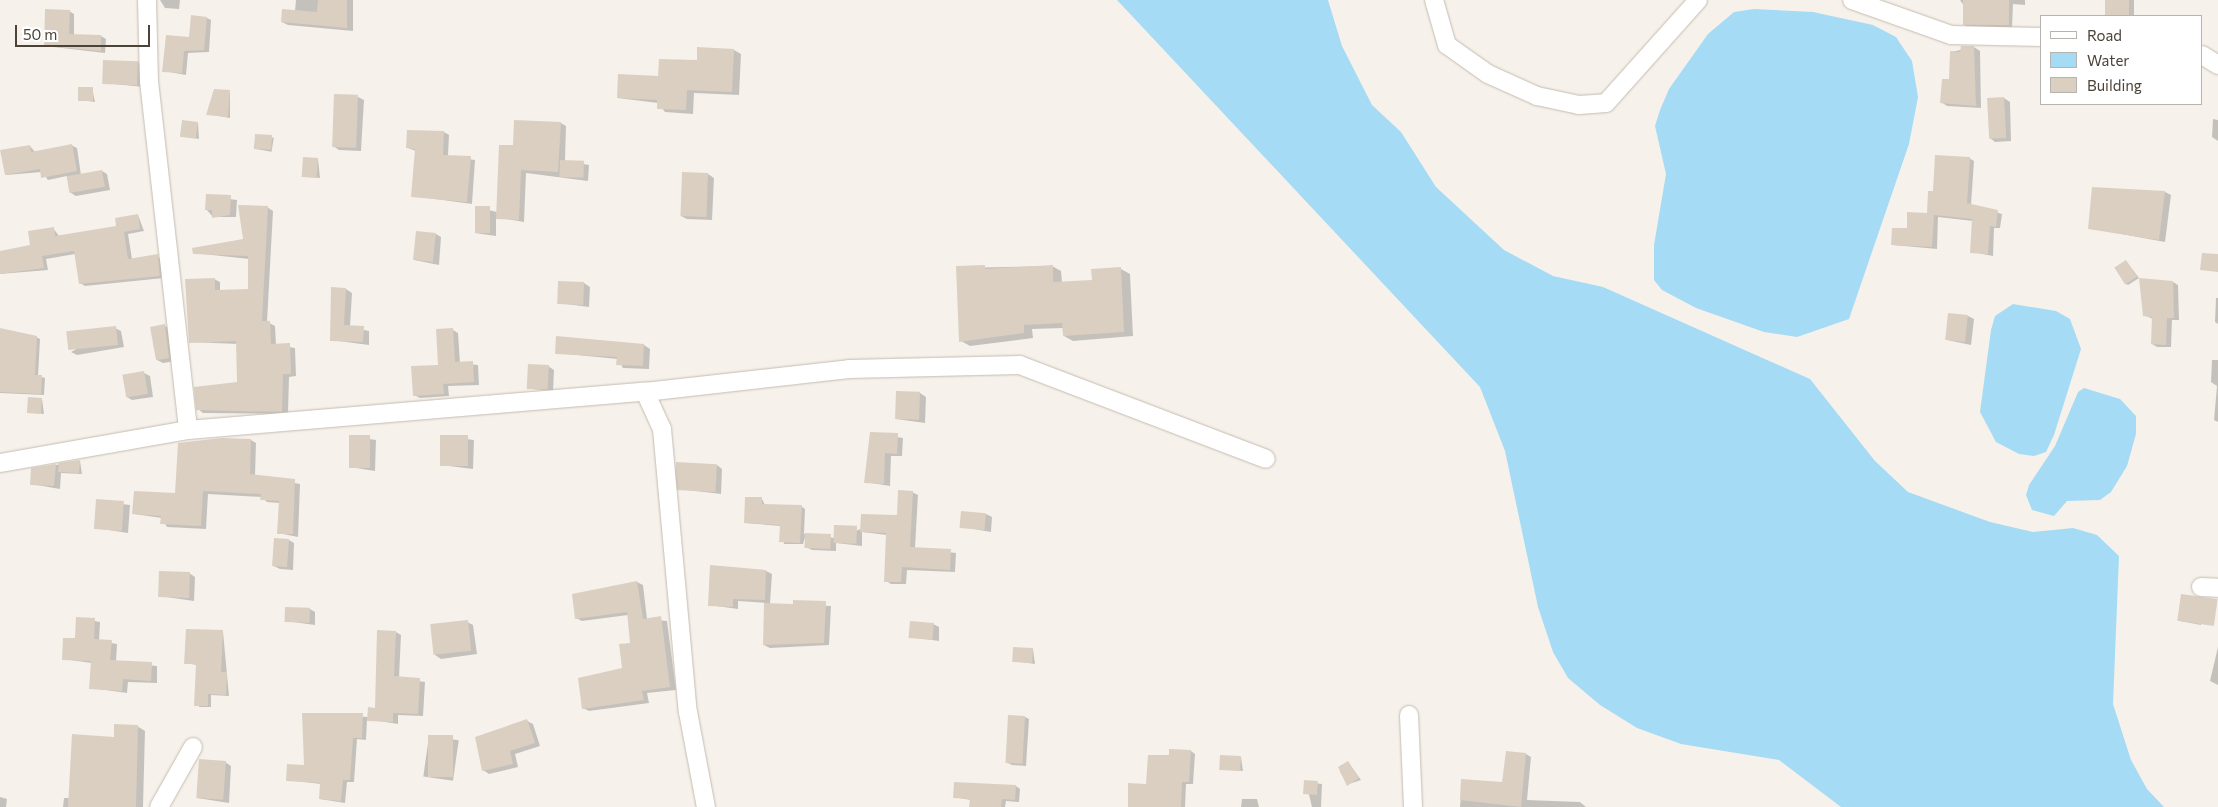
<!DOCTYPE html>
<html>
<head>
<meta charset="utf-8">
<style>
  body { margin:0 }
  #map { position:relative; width:2218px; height:807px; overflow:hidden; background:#f6f2eb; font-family:Commissioner,sans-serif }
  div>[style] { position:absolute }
  .water>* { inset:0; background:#a5dbf4 }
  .shadow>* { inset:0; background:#0003; transform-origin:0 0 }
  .building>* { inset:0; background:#dbcfc2; transform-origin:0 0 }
  .roads { filter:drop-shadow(0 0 1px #c5bbaf) drop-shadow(0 0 1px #c5bbaf) }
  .minor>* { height:18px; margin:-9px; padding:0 9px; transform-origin:9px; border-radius:9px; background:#fff }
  span { translate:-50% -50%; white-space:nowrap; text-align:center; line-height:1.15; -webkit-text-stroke:4px #fff; paint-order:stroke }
  .legend { position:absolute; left:2040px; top:15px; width:162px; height:90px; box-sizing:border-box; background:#fff; border:1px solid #b7b3af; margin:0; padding:6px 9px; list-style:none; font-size:15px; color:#4b4238 }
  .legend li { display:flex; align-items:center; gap:10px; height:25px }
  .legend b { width:25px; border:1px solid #b7b3af }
  .scale { position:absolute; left:15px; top:25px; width:135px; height:22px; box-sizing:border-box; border:2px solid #4b4238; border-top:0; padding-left:6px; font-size:15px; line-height:18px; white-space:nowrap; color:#4b4238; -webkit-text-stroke:4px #fff; paint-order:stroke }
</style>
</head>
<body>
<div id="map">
  <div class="water">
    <div style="clip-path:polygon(1117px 0,1328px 0,1342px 46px,1372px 105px,1401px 132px,1436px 187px,1504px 250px,1553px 276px,1603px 287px,1810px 379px,1875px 461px,1908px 492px,1990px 522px,2033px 532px,2073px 528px,2097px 535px,2119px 556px,2113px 704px,2131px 760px,2147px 789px,2164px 807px,1841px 807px,1779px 760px,1681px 744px,1637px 728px,1600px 705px,1568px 678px,1553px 652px,1538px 607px,1505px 451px,1480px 387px)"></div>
    <div style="clip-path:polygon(1754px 9px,1813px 12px,1873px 25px,1896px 37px,1912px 61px,1918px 97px,1909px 144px,1849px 319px,1797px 337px,1764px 332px,1696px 308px,1662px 290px,1654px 280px,1654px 245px,1666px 174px,1655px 126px,1660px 110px,1669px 89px,1708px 34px,1734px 12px)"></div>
    <div style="clip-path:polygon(2013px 304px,2056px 311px,2070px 319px,2081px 349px,2054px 435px,2046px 452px,2034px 456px,2019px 454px,1996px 442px,1980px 412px,1991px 330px,1995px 316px)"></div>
    <div style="clip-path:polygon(2084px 388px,2120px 399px,2136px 416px,2136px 434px,2127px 466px,2111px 492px,2100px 500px,2067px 501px,2054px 516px,2032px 510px,2026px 495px,2029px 485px,2055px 446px,2078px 392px)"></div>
  </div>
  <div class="shadow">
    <div style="clip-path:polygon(160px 0,180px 0,179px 9px,165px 8px)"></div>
    <div style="clip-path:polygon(296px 0,353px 0,353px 31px,288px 25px,282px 22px,295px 11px)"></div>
    <div style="clip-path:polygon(1960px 0,2025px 0,2025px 5px,2013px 4px,2012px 28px,1968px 27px,1963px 24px,1964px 6px)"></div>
    <div style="left:2107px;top:0;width:27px;height:16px"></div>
    <div style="clip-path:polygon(69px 11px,74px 14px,74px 35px,101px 36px,106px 39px,105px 53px,45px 46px)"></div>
    <div style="clip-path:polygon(207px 18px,211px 20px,209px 52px,188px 53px,186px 75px,164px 71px)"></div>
    <div style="clip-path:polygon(1974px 47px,1980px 51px,1981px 108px,1947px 106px,1941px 102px,1950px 80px,1951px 52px)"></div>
    <div style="clip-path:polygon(734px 50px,741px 54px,739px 95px,694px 93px,693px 114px,665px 112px,658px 103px,618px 98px)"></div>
    <div style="clip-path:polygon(138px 62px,143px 65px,144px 87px,104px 83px)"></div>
    <div style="clip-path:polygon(92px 88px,95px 102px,80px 100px)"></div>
    <div style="clip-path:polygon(230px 92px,230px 118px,208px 114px)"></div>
    <div style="clip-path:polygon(358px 97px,364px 100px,361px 151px,339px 150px,333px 146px)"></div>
    <div style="clip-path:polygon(2004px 98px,2010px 102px,2011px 141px,1995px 142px,1990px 138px)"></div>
    <div style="clip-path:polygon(2213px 119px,2218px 120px,2218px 141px,2212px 137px)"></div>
    <div style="clip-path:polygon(198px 123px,199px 139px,182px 136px)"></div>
    <div style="clip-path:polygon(561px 123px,566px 126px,565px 161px,589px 165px,588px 181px,526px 173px,524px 222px,496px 217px,496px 236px,475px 233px,476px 207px,497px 212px,514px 146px)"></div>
    <div style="clip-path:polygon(444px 132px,449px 135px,448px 156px,475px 160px,472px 204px,413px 196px,416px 151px,408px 148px)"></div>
    <div style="left:256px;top:135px;width:18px;height:14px;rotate:9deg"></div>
    <div style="clip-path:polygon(71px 145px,77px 148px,81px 175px,102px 171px,107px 174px,110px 190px,76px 196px,71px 193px,67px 176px,48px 180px,42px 172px,6px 175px,30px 146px,35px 152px)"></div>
    <div style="clip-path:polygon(1969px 158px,1974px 161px,1971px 205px,2002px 214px,2000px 228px,1994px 228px,1993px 256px,1972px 252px,1973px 221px,1938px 217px,1937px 249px,1893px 245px,1928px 214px,1935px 192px)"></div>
    <div style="clip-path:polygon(318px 159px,320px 178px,303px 176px)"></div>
    <div style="clip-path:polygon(708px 174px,714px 178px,712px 220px,687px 219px,681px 216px)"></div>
    <div style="clip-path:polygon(2165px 192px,2171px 195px,2165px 242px,2089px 228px)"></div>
    <div style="clip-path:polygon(207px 196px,237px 200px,236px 217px,213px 217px,206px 209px)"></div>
    <div style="clip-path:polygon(267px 207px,273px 211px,267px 322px,275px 326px,276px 345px,295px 348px,296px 376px,289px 377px,288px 414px,203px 413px,198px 409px,239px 383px,238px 344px,190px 342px,214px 279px,220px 282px,220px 291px,249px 290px,249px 259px,194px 253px,245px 240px)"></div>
    <div style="clip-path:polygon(138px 215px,144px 231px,128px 234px,132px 259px,162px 258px,164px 278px,85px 286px,80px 283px,75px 254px,46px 259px,48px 270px,0 274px,0 252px,32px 246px,53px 228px,59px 236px,118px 227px)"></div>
    <div style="clip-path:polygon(436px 234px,441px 237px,439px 265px,414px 260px)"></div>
    <div style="clip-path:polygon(2126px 261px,2139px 278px,2128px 285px,2126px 284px)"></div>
    <div style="clip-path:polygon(1052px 266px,1061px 271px,1062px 283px,1093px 282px,1121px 269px,1130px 274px,1133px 336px,1073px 341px,1064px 336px,1064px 328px,1032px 329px,1033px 338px,970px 346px,961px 341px,957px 268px)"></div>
    <div style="clip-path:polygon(2173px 282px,2178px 285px,2179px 320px,2172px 320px,2171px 347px,2157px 347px,2152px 344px,2153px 319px,2144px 315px)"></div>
    <div style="clip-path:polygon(584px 283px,590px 287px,589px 307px,558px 303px)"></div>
    <div style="clip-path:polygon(346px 289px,352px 293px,350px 327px,369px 331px,369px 345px,331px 340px)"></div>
    <div style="clip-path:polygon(2216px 298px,2218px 298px,2218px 324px,2215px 322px)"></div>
    <div style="clip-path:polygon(1968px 316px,1974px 319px,1971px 345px,1947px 340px)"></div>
    <div style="clip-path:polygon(165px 326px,171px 329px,175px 361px,163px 363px,157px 360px,152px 328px)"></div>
    <div style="clip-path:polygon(115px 328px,121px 331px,124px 347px,77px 355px,71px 352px)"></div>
    <div style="clip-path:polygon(453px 330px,458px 333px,460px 363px,478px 365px,479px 385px,448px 386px,449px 396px,420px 398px,414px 395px,439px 366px)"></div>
    <div style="clip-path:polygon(36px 337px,40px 339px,38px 376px,45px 378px,44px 395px,0 393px,0 345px)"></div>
    <div style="clip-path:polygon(644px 345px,650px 349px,649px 369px,623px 368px,618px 359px,556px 353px)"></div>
    <div style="clip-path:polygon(2212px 360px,2218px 360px,2218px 422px,2214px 420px,2217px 386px,2211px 382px)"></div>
    <div style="clip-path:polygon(548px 366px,554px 370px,553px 392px,528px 388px)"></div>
    <div style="clip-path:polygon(144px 373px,150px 376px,153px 397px,132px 400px,127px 397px)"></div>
    <div style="clip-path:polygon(920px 393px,926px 397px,925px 423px,896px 419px)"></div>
    <div style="clip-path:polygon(42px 399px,44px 414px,28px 412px)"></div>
    <div style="clip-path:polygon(871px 433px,903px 438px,902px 456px,891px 456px,890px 486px,865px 482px)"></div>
    <div style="clip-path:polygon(350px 436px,376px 440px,375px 471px,350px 467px)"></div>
    <div style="clip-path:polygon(441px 436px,474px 440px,473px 469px,441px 465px)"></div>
    <div style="clip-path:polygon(251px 440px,256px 443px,255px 476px,300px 484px,298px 537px,278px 533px,280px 503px,267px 502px,262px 497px,208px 494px,206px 529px,167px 527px,162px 518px,134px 514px,176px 495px)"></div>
    <div style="clip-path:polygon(80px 461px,82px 474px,61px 473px,60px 489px,31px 484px,56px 465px)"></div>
    <div style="clip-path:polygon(717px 465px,722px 469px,721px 494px,679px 489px)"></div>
    <div style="clip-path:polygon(912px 492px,918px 495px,915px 548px,956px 553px,955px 572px,907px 570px,906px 584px,891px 584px,886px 581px,887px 535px,862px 532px,862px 546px,836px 543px,836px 551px,812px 550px,806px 547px,806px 534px,803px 544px,784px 544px,781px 526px,745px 523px,762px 499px,765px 505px,801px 506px,805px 509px,804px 534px,835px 538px,898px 516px)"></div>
    <div style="clip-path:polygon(97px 501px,130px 505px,128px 533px,96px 528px)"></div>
    <div style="clip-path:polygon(986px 514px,992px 517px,991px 532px,962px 527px)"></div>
    <div style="clip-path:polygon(289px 540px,294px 543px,293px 570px,280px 569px,274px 566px)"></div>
    <div style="clip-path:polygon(766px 571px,772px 574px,770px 604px,831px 606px,829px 645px,770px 648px,764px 645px,766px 603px,738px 601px,738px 609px,709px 605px)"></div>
    <div style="clip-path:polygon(189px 573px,195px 577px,194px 601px,159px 596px)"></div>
    <div style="clip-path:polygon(637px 582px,643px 585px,647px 619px,667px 621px,676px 690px,647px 693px,649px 703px,589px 711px,583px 708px,623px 669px,632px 644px,628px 615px,582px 621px,576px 618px)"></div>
    <div style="clip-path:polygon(2203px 601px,2201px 625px,2180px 621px)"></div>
    <div style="clip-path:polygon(310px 609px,315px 612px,315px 625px,286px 621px)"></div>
    <div style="clip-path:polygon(77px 618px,100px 622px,99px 641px,117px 644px,116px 662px,157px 666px,157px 683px,128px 682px,127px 693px,91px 688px,92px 663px,63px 659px,76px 639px)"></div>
    <div style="clip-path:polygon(467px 622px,473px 625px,477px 654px,441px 659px,435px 655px)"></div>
    <div style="clip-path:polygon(933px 624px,939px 627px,939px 641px,911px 637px)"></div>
    <div style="clip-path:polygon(223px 632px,229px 696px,211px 695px,211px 707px,199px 707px,197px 665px,185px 663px)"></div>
    <div style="clip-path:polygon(396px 632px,401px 635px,399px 678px,425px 682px,423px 716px,398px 715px,398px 724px,367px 719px,366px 740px,357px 739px,354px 782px,347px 782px,345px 803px,320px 799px,321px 784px,287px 780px,305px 766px,303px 714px,368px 717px,376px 709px)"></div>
    <div style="clip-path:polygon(2218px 647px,2218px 685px,2210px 681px)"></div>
    <div style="clip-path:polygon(1033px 649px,1035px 664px,1014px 661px)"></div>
    <div style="clip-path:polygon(1025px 717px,1029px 719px,1026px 766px,1012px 765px,1008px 763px)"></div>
    <div style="clip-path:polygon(527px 721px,533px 724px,540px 746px,515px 754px,518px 767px,489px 774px,483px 770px)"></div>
    <div style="clip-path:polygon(137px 726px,145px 731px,143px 807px,63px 807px,64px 798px,70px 798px,115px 738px)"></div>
    <div style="left:429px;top:736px;width:30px;height:41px;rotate:8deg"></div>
    <div style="clip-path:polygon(1191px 751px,1195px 754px,1193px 784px,1186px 784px,1185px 807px,1128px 807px,1128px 784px,1148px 785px)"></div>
    <div style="clip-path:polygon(1526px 754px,1531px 757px,1527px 800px,1580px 802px,1586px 807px,1460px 807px,1462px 780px,1504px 783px)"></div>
    <div style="clip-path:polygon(1241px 757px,1243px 771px,1220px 769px)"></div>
    <div style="clip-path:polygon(225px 762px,231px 766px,229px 803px,197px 798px)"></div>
    <div style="clip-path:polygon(1348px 762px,1361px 780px,1349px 784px,1340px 772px)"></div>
    <div style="clip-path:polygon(1306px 782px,1322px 784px,1321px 807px,1312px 807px)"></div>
    <div style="clip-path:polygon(1016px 786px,1020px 789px,1019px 802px,1006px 801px,1005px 807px,971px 807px,971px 800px,954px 797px)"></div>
    <div style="clip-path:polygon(0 797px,7px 799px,6px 807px,0 807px)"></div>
    <div style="clip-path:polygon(1242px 799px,1257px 799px,1259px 807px,1241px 807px)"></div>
  </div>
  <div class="building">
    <div style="clip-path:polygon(318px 0,347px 0,347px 28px,281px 22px,282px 9px,317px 12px)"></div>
    <div style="left:1963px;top:0;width:46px;height:25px"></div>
    <div style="left:2105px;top:0;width:24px;height:16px"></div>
    <div style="clip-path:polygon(45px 9px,70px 10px,69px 34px,101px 35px,101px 51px,44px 46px)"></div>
    <div style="clip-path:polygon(191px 15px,207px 17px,204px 50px,184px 51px,182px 73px,162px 72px,166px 35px,189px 37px)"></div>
    <div style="clip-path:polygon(1961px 46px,1974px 46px,1976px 106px,1940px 103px,1942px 79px,1949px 79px,1950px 51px,1960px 52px)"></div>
    <div style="clip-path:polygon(697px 47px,734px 49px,732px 92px,687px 90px,686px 110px,657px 109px,657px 100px,617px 98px,618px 74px,658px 76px,659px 59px,697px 60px)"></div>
    <div style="left:103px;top:60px;width:35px;height:24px;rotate:2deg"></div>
    <div style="left:78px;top:87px;width:15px;height:14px"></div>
    <div style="clip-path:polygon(214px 89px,230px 90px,228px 117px,206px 115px)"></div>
    <div style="left:334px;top:94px;width:24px;height:53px;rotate:2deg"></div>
    <div style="left:2004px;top:97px;width:41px;height:17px;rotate:87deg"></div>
    <div style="left:182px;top:120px;width:16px;height:17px;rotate:7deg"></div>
    <div style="clip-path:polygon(514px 120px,561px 122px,558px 172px,521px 170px,519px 220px,496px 219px,499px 145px,513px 145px)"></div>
    <div style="clip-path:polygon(407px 130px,444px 131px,443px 155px,471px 156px,467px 202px,411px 197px,415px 149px,406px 148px)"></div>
    <div style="left:255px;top:134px;width:17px;height:15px;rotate:3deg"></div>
    <div style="clip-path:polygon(72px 144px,77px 171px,41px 178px,40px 169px,5px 175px,0 150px,30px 145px,31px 152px)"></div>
    <div style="clip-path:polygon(1935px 155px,1970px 157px,1967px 203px,1998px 210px,1996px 227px,1990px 226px,1988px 254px,1970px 253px,1972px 219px,1934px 215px,1932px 247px,1891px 245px,1892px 228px,1907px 228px,1907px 212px,1927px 213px,1928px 191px,1933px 191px)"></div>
    <div style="left:303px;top:157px;width:15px;height:20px;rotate:4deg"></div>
    <div style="left:560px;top:160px;width:24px;height:17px;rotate:2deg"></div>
    <div style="left:102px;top:170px;width:17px;height:36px;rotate:80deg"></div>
    <div style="left:682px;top:172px;width:26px;height:44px;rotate:2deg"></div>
    <div style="clip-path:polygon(2092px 187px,2165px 191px,2159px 240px,2088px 229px)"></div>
    <div style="clip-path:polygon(206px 194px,231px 195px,230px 215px,212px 218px,212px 210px,205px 210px)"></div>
    <div style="clip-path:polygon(238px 205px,268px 206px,262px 321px,270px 321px,271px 344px,290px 343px,291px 374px,283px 374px,282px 412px,196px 410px,194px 387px,237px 382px,236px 341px,189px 343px,185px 279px,215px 278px,215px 290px,248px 289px,248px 256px,193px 254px,192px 248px,243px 239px)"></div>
    <div style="left:475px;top:206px;width:15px;height:27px"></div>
    <div style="clip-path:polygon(138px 214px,140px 229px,124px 232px,128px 259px,158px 254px,160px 276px,79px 284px,74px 251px,42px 256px,44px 268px,0 274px,0 251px,30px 245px,28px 231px,54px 227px,55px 236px,116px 226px,115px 218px)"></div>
    <div style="left:416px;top:231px;width:20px;height:29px;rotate:6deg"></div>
    <div style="clip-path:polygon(2202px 253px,2218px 254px,2218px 272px,2200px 270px)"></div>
    <div style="left:2126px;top:260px;width:20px;height:14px;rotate:57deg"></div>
    <div style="clip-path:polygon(985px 265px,985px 269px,1053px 265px,1053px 282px,1092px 280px,1091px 269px,1121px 267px,1124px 332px,1063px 336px,1062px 323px,1024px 325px,1024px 333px,959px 342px,956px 266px)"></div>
    <div style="clip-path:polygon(2139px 278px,2173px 281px,2174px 318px,2167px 318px,2166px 345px,2151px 344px,2152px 317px,2143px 316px)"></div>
    <div style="left:558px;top:281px;width:26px;height:23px;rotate:2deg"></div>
    <div style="clip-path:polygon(331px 287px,346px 288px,344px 325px,364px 326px,363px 342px,330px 341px)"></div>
    <div style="left:1948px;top:313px;width:20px;height:27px;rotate:6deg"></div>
    <div style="clip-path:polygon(165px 324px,169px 358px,156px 360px,150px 327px)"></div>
    <div style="left:116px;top:326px;width:19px;height:50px;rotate:84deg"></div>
    <div style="clip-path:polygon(0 328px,37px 336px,35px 375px,42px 375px,41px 394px,0 392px)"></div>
    <div style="clip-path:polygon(453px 328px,455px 362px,473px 361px,474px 382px,443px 384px,444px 394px,413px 396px,411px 366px,438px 365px,436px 329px)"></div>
    <div style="clip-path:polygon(556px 336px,644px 344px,643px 366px,616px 365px,617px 357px,555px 354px)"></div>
    <div style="left:528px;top:364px;width:21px;height:25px;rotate:3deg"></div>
    <div style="left:144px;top:371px;width:23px;height:22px;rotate:80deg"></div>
    <div style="left:896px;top:391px;width:24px;height:28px;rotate:2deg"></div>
    <div style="left:28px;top:397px;width:14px;height:16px;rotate:4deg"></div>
    <div style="clip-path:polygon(870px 432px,898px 433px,897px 454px,885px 453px,884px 484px,864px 483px)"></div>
    <div style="left:349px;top:435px;width:21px;height:33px"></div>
    <div style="left:440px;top:435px;width:28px;height:31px"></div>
    <div style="clip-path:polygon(222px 438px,251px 439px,250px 474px,295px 479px,293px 534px,277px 534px,279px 501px,260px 500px,261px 494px,203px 491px,201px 526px,160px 524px,161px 516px,132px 514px,134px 491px,175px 493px,178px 443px)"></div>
    <div style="clip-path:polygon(80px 460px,79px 473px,58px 472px,59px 463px)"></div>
    <div style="left:676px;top:462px;width:41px;height:28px;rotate:3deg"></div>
    <div style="clip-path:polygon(56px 464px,54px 486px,30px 485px,31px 468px)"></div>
    <div style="clip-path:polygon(898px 490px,913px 491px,910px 547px,951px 549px,950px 570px,902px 567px,901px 582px,884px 582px,886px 533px,860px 532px,861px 514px,897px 515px)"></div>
    <div style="clip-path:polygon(745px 497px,762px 497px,762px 504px,802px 505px,800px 543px,779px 542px,780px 525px,744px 523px)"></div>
    <div style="left:96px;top:499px;width:28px;height:30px;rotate:4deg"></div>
    <div style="left:961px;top:511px;width:25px;height:17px;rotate:5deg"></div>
    <div style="left:834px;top:525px;width:23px;height:18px;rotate:2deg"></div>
    <div style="left:805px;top:533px;width:26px;height:15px;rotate:2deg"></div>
    <div style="left:274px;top:538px;width:15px;height:28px;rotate:4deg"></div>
    <div style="clip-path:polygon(710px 565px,766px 570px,765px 600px,733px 599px,733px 607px,708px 606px)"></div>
    <div style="left:159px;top:571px;width:31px;height:26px;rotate:2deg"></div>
    <div style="clip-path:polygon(637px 581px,643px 619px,661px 616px,670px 687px,642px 691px,644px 700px,582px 709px,578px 678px,622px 668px,619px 644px,630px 643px,627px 612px,575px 619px,572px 594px)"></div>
    <div style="left:2181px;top:594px;width:37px;height:27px;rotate:8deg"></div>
    <div style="clip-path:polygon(793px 600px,826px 601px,824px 643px,763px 645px,764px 603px,793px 604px)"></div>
    <div style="left:285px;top:607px;width:25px;height:15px;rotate:2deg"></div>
    <div style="clip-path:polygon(76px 617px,95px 618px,94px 639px,112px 640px,110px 660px,152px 662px,151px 681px,123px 679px,122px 691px,89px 689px,91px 661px,62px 660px,63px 638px,75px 638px)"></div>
    <div style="left:468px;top:620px;width:31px;height:38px;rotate:84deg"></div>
    <div style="left:910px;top:621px;width:24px;height:17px;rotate:5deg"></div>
    <div style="clip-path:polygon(186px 629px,223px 630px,221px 672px,227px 672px,226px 695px,208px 694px,208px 706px,194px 706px,196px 664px,184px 664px)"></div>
    <div style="clip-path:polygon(377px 630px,396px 631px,394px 676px,420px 678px,418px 714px,393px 713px,393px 722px,367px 721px,368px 707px,375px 708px)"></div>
    <div style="left:1013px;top:647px;width:20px;height:15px;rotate:3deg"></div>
    <div style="clip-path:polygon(302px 713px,363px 713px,362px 738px,353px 738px,350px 780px,343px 780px,341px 801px,319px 799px,320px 783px,286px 781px,287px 764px,304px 765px)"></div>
    <div style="left:1008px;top:715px;width:17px;height:48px;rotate:3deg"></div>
    <div style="clip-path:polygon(527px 719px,535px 743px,510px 751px,513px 764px,482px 771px,475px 737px)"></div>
    <div style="clip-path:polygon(114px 724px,138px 725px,136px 807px,68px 807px,72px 734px,114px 737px)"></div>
    <div style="left:428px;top:735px;width:25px;height:42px"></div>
    <div style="clip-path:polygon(1169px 749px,1191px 750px,1189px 782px,1182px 782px,1181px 807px,1128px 807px,1128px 783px,1146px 784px,1148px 755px,1169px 755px)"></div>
    <div style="clip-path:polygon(1506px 751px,1526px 753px,1521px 807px,1460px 800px,1461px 779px,1502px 782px)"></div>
    <div style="left:1220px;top:755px;width:21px;height:15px;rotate:3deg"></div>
    <div style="left:199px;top:759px;width:27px;height:39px;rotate:4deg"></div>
    <div style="clip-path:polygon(1348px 761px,1359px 778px,1347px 786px,1338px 767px)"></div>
    <div style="left:1304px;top:780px;width:14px;height:14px;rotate:4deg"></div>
    <div style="clip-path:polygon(954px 782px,1016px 785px,1015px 800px,1002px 799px,1001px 807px,969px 807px,970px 799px,953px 798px)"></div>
  </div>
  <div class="roads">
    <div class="minor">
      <div style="left:147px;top:0;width:81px;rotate:88.6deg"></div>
      <div style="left:149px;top:81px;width:351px;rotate:83.6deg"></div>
      <div style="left:1434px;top:0;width:47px;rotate:73.9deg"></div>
      <div style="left:1447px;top:45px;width:50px;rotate:35.3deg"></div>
      <div style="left:1488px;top:74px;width:54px;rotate:24.2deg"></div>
      <div style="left:1537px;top:96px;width:43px;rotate:12.1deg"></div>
      <div style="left:1579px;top:105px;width:27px;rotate:-4deg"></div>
      <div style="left:1606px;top:103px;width:138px;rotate:-48.2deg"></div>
      <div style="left:1852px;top:0;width:105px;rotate:19.5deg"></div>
      <div style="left:1951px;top:35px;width:91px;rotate:1.3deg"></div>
      <div style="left:2202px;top:55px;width:19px;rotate:32deg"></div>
      <div style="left:645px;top:392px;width:205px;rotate:-6.4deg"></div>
      <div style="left:849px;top:369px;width:171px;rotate:-1.3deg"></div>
      <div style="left:1020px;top:365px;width:263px;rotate:20.9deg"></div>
      <div style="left:0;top:463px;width:191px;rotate:-10deg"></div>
      <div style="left:188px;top:430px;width:459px;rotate:-4.8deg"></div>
      <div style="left:645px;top:392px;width:41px;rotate:65.3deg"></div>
      <div style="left:662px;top:429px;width:284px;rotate:84.8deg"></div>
      <div style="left:688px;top:712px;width:97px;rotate:79.3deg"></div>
      <div style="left:2201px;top:587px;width:17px;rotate:3deg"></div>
      <div style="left:1409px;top:715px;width:92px;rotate:87.5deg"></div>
      <div style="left:159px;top:807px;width:69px;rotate:-60.5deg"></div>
    </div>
  </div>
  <ul class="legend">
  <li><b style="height:6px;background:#fff"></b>Road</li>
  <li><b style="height:14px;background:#a5dbf4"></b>Water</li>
  <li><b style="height:14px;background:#dbcfc2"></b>Building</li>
  </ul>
  <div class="scale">50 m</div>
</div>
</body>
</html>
